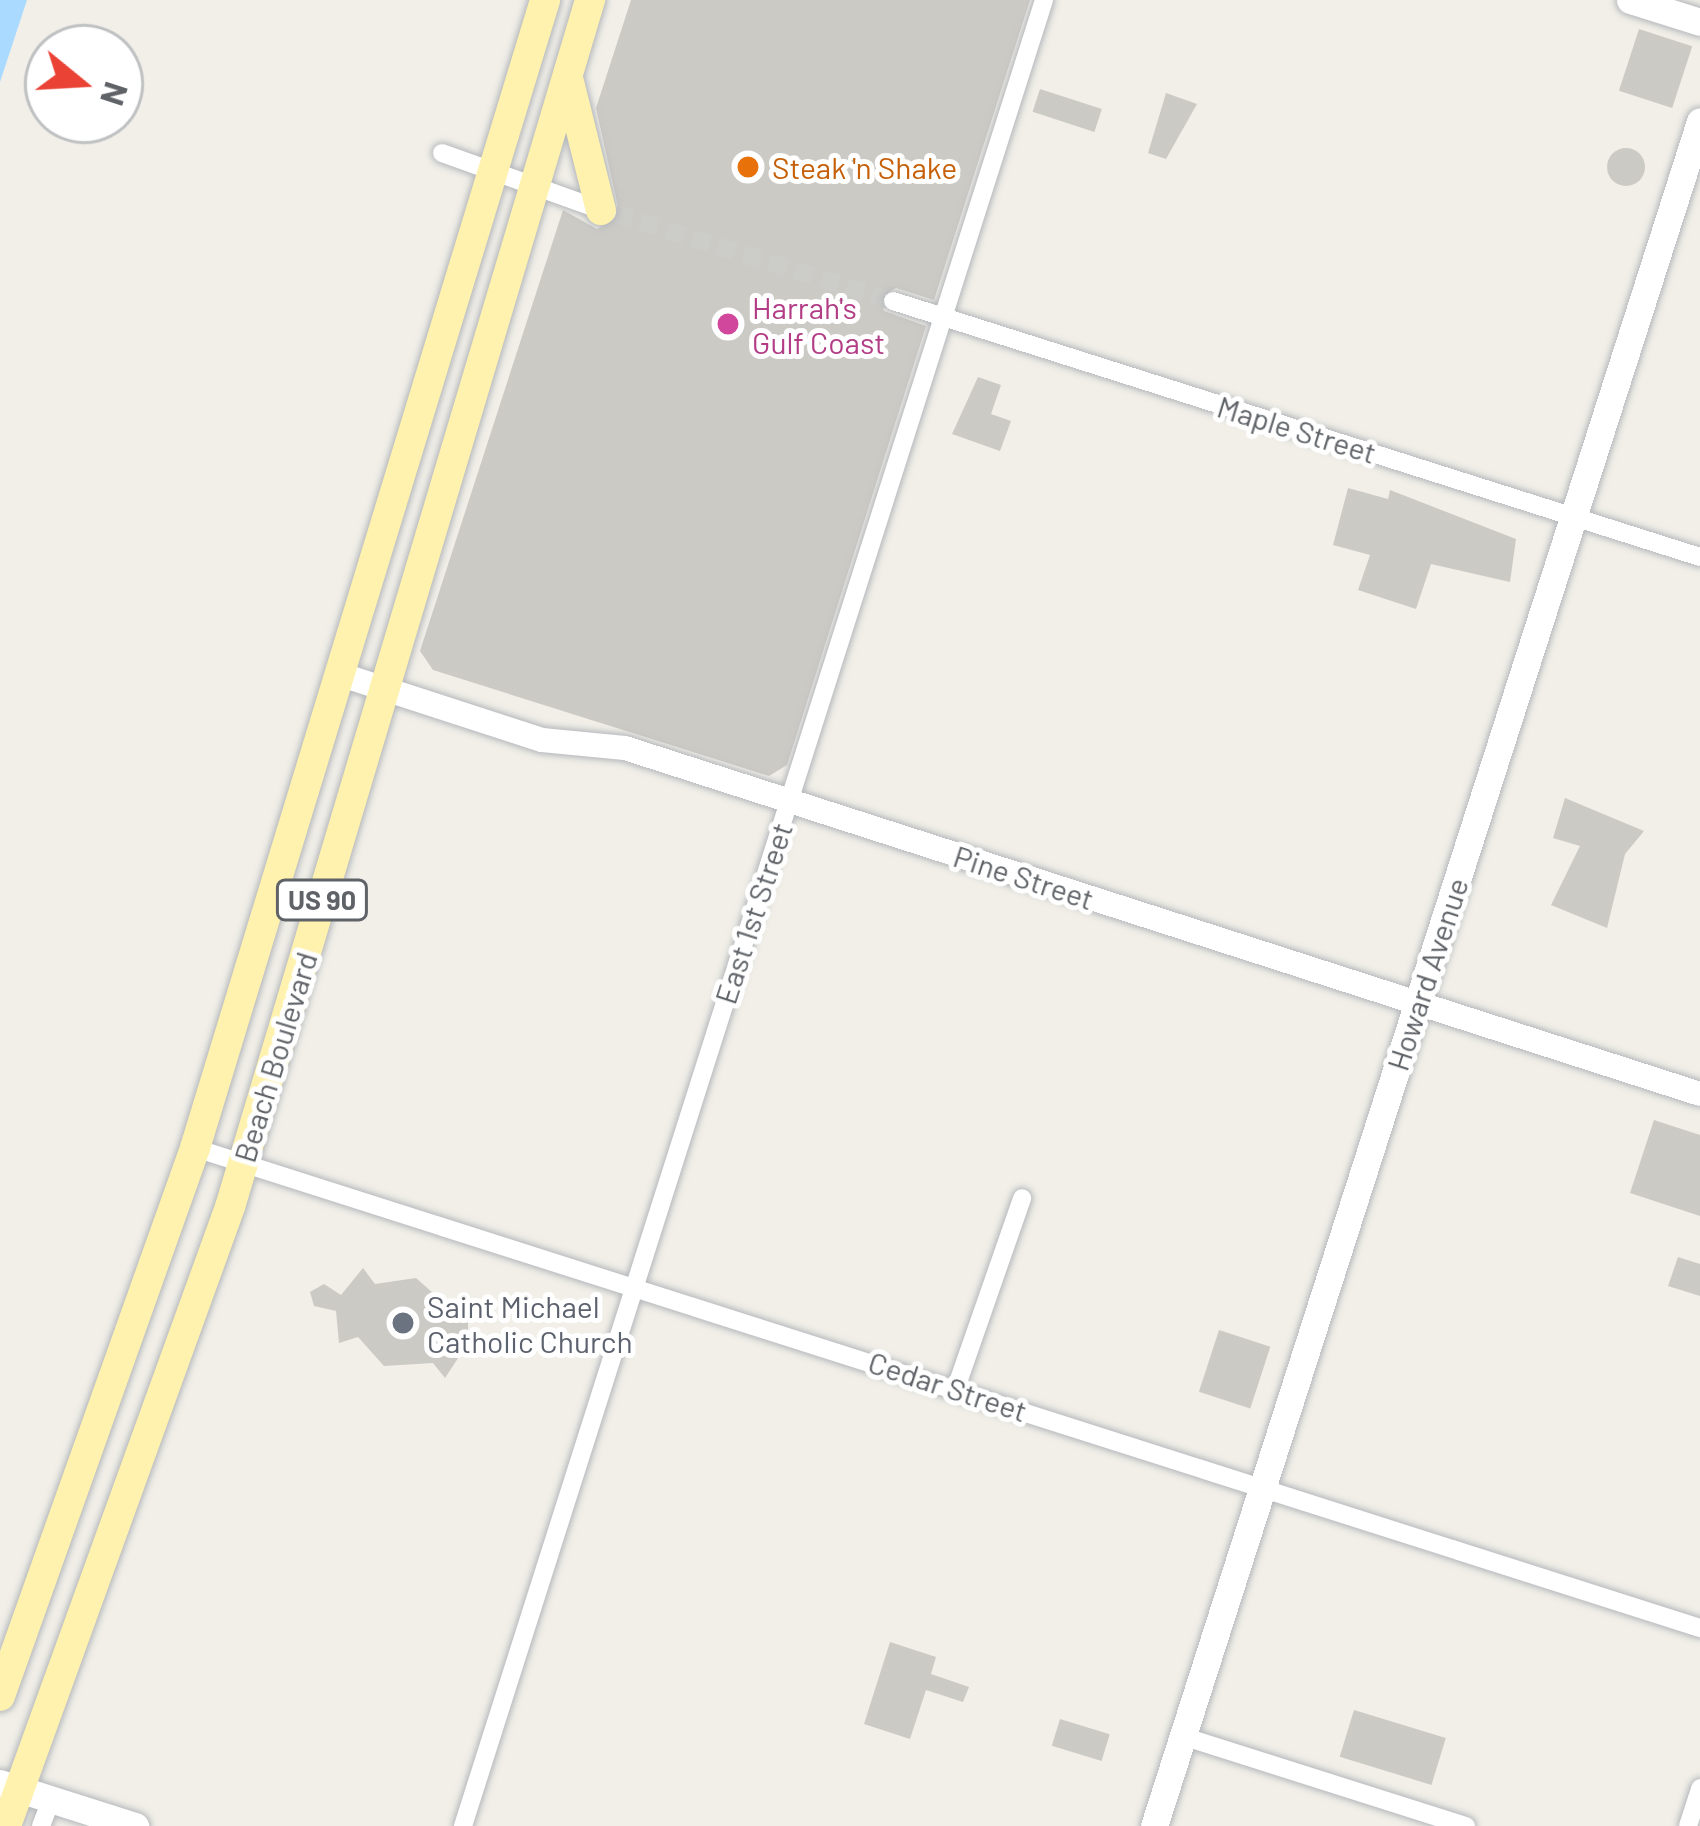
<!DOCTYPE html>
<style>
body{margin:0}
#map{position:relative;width:1700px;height:1826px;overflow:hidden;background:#f1efe8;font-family:Barlow,sans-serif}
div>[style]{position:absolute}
.water>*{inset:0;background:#aadaff}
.building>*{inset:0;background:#cccac5;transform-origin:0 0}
.round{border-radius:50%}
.minor-tunnel>*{height:18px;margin-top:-9px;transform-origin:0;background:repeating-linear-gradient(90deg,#ccccc8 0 18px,transparent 0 27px)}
.roads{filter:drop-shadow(0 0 3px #b5b8bc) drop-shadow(0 0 3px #b5b8bc)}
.minor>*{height:18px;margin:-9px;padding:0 9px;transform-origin:9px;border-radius:9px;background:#fff}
.tertiary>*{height:24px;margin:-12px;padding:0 12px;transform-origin:12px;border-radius:12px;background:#fff}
.secondary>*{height:27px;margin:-13.5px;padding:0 13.5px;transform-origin:13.5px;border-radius:13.5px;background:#fff}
.primary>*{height:30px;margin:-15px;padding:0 15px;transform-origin:15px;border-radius:15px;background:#fff2af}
.dots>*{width:33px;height:33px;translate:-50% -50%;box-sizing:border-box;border:6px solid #fff;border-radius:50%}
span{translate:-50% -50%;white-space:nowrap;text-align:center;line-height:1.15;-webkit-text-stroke:10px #fff;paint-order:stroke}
.shield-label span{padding:3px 9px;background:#fff;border:3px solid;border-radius:9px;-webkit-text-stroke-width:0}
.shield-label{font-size:27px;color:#5f6368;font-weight:700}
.food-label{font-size:30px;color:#c56008}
.left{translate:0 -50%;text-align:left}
.hotel-label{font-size:30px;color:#b23c85}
.street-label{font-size:30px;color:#5f6368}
.worship-label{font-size:30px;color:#5b616d}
.north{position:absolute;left:24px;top:24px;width:120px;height:120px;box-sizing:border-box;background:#fff;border:3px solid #bfc1c3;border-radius:50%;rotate:108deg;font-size:33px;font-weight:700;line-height:48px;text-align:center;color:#5f6368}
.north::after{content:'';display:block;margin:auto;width:42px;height:54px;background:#ea4335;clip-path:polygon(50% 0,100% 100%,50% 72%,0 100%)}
</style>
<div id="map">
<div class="water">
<i style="clip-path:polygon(0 0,27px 0,0 82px)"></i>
</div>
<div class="building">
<i style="clip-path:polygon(631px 0,1030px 0,934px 300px,896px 288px,881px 296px,884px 311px,926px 326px,787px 765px,769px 776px,433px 670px,420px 651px,563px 210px,597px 229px,620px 215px,596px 108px)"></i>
<i style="left:1639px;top:29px;width:56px;height:65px;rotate:18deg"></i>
<i style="left:1040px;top:89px;width:65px;height:24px;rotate:18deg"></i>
<i style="clip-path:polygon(1166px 93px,1197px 104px,1166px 159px,1148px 153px)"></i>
<i class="round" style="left:1607px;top:148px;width:38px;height:38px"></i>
<i style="clip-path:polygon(978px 377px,1001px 385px,991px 414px,1011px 421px,1000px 451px,952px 434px)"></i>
<i style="clip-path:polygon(1348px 488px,1388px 499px,1390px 490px,1516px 539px,1510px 582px,1431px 564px,1416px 609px,1358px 590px,1370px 555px,1333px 545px)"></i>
<i style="clip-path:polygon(1565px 798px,1644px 831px,1625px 854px,1607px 928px,1551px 905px,1580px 846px,1553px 838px)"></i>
<i style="clip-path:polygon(1654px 1120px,1700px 1135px,1700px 1216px,1630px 1193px)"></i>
<i style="clip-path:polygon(1678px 1257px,1700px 1264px,1700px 1296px,1668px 1286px)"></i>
<i style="clip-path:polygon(363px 1268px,375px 1284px,416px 1278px,450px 1308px,468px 1302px,468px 1343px,445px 1378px,433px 1363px,384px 1366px,358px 1337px,339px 1343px,336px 1311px,314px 1306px,310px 1292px,324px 1284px,341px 1295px)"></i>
<i style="left:1219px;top:1330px;width:54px;height:65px;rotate:18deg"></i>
<i style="clip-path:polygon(890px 1642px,936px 1657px,931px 1674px,969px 1687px,963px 1702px,926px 1690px,910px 1739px,864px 1724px)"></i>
<i style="left:1354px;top:1710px;width:96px;height:49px;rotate:17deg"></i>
<i style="left:1060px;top:1719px;width:52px;height:28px;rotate:17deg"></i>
</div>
<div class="minor-tunnel">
<i style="left:615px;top:214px;width:291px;rotate:17.4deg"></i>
</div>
<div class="roads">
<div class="minor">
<i style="left:442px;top:153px;width:175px;rotate:19.7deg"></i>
<i style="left:893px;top:301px;width:847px;rotate:17.6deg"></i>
<i style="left:195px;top:1148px;width:1580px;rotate:17.69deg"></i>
<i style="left:956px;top:1388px;width:201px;rotate:-70.8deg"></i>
<i style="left:1182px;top:1736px;width:298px;rotate:17.6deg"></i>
<i style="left:41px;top:1826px;width:28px;rotate:-69deg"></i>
<i style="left:463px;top:1826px;width:1916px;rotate:-72.35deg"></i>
<i style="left:1688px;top:1826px;width:40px;rotate:-72deg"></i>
</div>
<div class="tertiary">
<i style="left:345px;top:676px;width:207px;rotate:18deg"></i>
<i style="left:542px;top:740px;width:83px;rotate:5.5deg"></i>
<i style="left:625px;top:748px;width:1129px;rotate:17.84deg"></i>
</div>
<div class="secondary">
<i style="left:1630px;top:0;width:73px;rotate:17.4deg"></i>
<i style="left:0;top:1783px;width:142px;rotate:17.7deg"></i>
<i style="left:1154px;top:1826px;width:1790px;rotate:-72.24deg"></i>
</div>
<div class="primary">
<i style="left:569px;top:82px;width:132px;rotate:76deg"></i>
<i style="left:0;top:1696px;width:582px;rotate:-70.41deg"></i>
<i style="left:195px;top:1148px;width:1200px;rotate:-73.04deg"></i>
<i style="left:6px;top:1826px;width:658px;rotate:-70.11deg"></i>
<i style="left:230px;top:1207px;width:1260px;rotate:-73.39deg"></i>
</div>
</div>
<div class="dots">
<i style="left:748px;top:167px;background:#e8710a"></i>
<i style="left:728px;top:324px;background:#d1479c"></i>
<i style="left:403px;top:1323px;background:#6b7280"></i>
</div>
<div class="shield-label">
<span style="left:322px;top:900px">US 90</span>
</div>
<div class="food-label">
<span class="left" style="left:772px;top:167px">Steak 'n Shake</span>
</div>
<div class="hotel-label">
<span class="left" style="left:752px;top:324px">Harrah's<br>Gulf Coast</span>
</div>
<div class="street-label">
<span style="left:1297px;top:429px;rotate:17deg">Maple Street</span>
<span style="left:1024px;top:877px;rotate:18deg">Pine Street</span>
<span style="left:753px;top:913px;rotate:-72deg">East 1st Street</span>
<span style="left:1427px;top:974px;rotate:-72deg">Howard Avenue</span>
<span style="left:275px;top:1057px;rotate:-73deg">Beach Boulevard</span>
<span style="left:948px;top:1386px;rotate:18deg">Cedar Street</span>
</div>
<div class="worship-label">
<span class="left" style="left:427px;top:1323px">Saint Michael<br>Catholic Church</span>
</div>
<div class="north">N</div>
</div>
